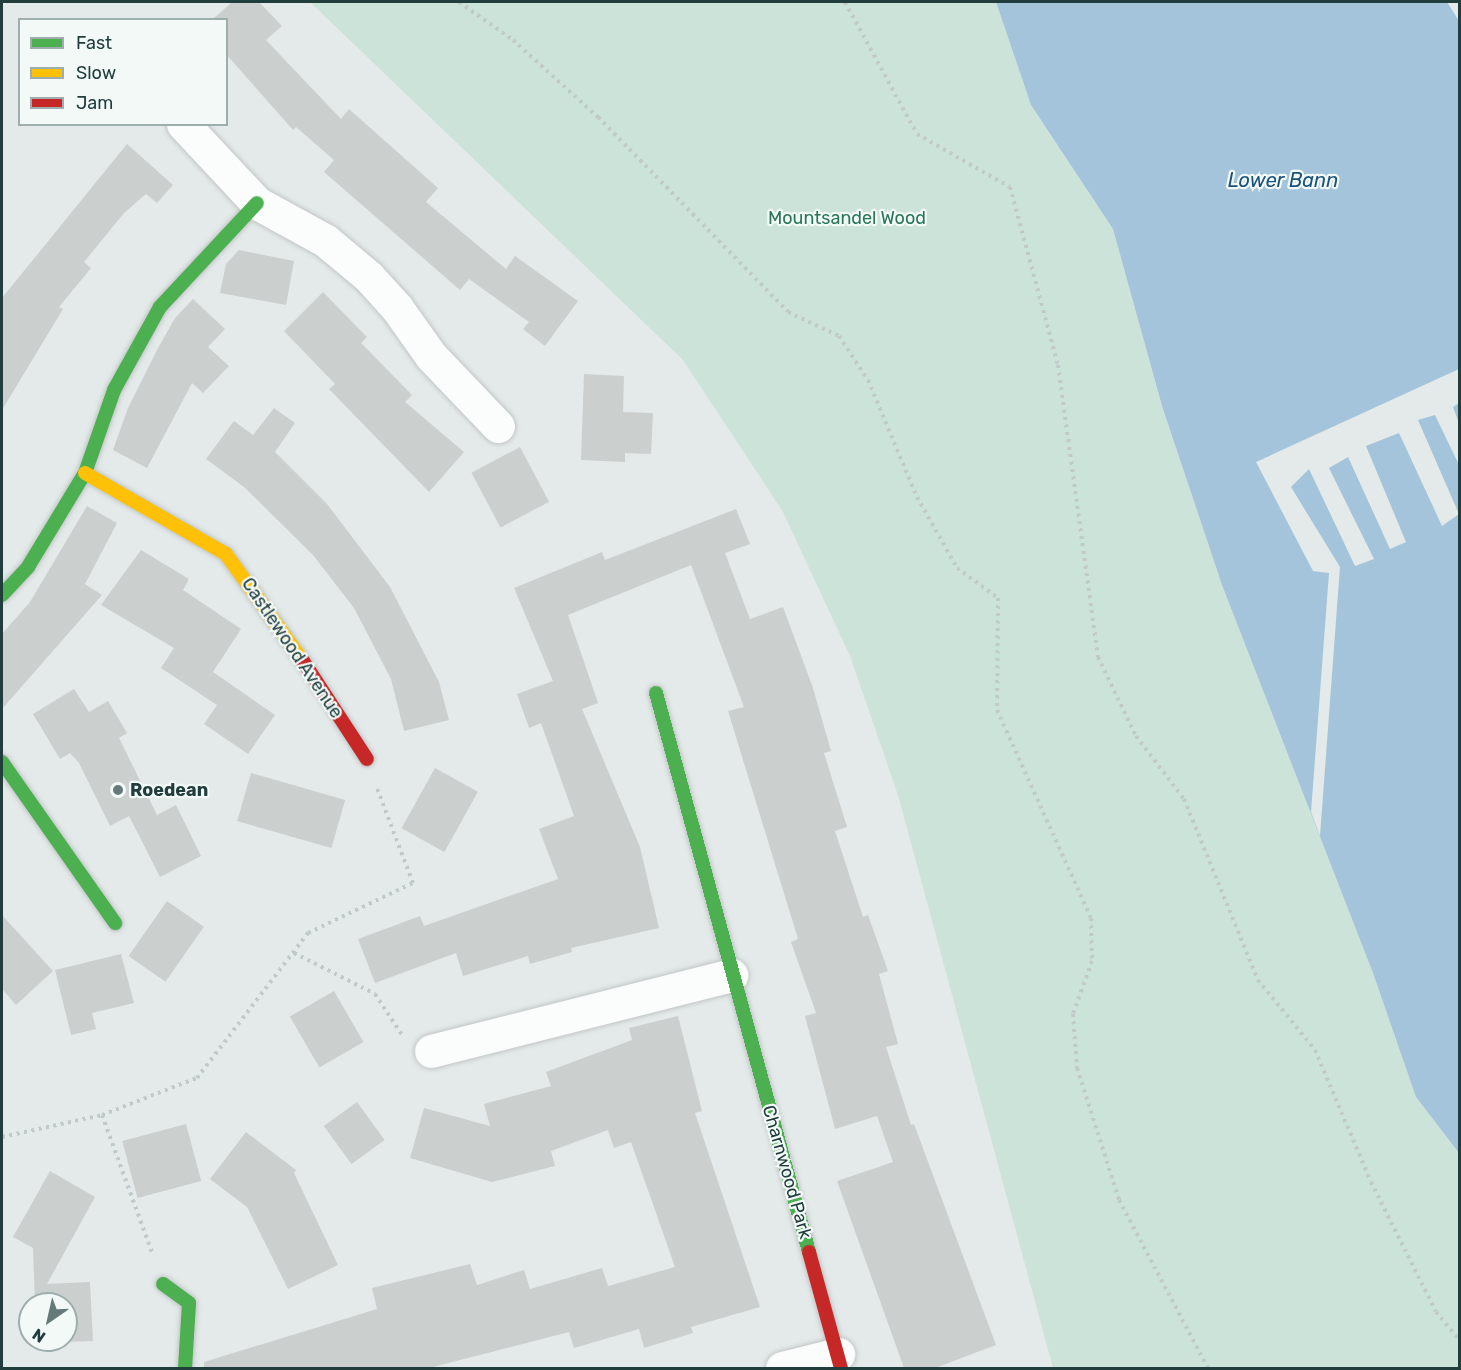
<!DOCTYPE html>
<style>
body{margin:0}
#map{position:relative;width:1461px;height:1370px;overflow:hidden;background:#e4e9e9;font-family:Rubik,sans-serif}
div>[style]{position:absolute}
.green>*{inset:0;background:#cce3da}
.water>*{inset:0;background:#a3c4da}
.pier>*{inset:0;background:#e4e9e9}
.building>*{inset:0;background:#cbd0cf;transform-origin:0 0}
.path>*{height:4px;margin-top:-2px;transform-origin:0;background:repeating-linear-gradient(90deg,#c0cac9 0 3px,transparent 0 7.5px)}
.roads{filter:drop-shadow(0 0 2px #c1c6c6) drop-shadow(0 0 2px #c1c6c6)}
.street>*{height:33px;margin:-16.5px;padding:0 16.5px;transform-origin:16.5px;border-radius:16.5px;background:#fbfcfc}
.fast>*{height:14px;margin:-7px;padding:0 7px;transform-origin:7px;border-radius:7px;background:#4caf50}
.slow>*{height:14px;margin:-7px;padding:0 7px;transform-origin:7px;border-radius:7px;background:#ffc107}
.jam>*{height:14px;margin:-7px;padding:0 7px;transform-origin:7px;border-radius:7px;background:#c62828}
.dots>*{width:16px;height:16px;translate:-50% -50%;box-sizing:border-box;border:3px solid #f2f9f7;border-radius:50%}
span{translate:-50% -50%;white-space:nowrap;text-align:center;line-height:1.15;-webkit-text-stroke:4.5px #f2f9f7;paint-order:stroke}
.park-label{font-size:18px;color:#29765a}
.street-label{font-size:18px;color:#213e3d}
.poi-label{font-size:18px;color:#213e3d;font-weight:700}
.left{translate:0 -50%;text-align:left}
.water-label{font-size:20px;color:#19527c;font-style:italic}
.frame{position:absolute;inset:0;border:3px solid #213e3d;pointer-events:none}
.legend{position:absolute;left:18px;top:18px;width:210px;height:108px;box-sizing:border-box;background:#f2f9f7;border:2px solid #9eaead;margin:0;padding:8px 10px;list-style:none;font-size:18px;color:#213e3d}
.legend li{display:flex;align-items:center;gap:12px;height:30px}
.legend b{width:30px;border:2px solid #9eaead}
.north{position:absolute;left:18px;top:1292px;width:60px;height:60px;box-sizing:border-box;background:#f2f9f7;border:2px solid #9eaead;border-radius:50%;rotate:214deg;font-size:16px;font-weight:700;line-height:24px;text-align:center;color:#213e3d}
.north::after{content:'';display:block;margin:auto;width:21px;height:27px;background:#657a79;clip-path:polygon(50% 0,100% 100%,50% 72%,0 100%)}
</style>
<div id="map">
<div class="green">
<i style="clip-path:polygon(310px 2px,996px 2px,1031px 105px,1113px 229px,1162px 406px,1222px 585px,1373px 973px,1416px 1097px,1459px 1153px,1459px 1368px,1053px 1368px,898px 795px,850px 656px,783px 512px,683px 360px)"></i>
</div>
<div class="water">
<i style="clip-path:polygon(996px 2px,1447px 2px,1459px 21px,1459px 1153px,1416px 1097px,1373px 973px,1222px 585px,1162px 406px,1113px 229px,1031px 105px)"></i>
</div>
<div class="pier">
<i style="clip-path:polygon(1459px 369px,1459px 403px,1453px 407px,1459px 423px,1459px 465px,1435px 415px,1418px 420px,1459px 514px,1442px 526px,1399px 433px,1366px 446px,1406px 542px,1390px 549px,1348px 457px,1329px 468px,1374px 559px,1355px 566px,1309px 469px,1291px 487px,1340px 567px,1320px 836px,1311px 812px,1329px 573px,1313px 571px,1256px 462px)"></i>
</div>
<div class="building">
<i style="clip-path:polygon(232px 2px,259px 2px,282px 26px,266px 40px,341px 119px,349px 109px,438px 188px,426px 202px,506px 269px,515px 256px,578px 301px,545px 346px,523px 329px,529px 322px,469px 279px,460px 290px,324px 172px,334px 160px,296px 127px,293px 130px,226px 54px,226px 20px,213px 19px)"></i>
<i style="clip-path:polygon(127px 144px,173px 185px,157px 203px,146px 194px,124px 213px,84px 262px,91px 268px,59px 307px,63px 309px,2px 410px,2px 298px)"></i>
<i style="clip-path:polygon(239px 250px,294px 261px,286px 305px,220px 293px,226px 264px)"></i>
<i style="clip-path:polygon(323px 292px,367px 337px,361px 343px,412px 395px,405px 402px,464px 452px,429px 492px,329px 389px,335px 384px,284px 331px)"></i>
<i style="clip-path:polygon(193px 299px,225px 329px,208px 347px,229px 366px,203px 393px,192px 383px,147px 468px,113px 450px,128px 408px,157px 350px,175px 318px)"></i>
<i style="clip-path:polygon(584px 374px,624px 376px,623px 412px,653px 413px,651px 454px,625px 453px,625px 462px,581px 460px)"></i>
<i style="clip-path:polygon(274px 408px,295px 423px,275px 452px,327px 504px,390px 587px,439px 682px,449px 720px,404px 731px,391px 679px,354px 608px,313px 555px,244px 487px,206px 459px,234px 421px,253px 435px)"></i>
<i style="left:520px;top:447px;width:62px;height:55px;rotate:62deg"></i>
<i style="clip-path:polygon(87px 506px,117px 523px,85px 584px,102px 595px,2px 709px,2px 634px,30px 602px)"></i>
<i style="clip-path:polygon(736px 509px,750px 544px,725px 553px,750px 619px,783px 607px,813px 688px,831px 751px,824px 753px,847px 827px,835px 831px,863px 917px,868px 915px,888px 971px,879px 974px,898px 1044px,886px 1047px,911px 1125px,914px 1124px,996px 1345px,935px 1368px,904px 1368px,837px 1181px,893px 1162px,877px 1116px,835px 1129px,805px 1016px,816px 1013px,791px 942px,798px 939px,728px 711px,744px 707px,691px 565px,568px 615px,598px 703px,582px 709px,640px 847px,659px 928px,571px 948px,572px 952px,530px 964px,528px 956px,463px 976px,456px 953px,375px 983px,358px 939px,420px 916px,424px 926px,558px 879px,539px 829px,574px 816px,541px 723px,529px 728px,517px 694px,553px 681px,514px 588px,602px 552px,605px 560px)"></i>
<i style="clip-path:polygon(141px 550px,189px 579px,183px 590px,241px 629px,213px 672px,275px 715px,248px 754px,204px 724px,217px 705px,161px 668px,174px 648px,101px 605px)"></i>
<i style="clip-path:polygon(74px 689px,89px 712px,108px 701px,127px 733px,119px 738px,157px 815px,176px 805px,201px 856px,160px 877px,129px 816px,110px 826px,79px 763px,70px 753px,60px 759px,33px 714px)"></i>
<i style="left:435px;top:768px;width:49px;height:69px;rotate:29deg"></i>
<i style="left:251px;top:773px;width:98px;height:50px;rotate:16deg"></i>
<i style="left:167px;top:901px;width:45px;height:67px;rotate:35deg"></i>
<i style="clip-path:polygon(2px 915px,53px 971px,16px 1005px,2px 989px)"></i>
<i style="clip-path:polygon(121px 954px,134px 1003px,92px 1013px,96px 1029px,71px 1035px,55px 970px)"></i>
<i style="left:334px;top:991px;width:59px;height:51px;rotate:60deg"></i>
<i style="clip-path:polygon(678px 1016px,702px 1111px,695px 1113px,760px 1307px,691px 1327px,693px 1333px,644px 1348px,639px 1329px,574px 1348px,569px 1332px,429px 1368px,204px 1368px,204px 1362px,377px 1309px,372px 1288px,470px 1264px,477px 1285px,524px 1270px,530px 1289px,602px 1268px,608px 1286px,675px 1267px,631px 1142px,614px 1148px,608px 1130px,551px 1151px,555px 1166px,492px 1182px,410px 1158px,424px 1108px,490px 1126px,484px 1104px,551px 1086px,546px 1072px,632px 1040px,629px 1028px)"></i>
<i style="left:357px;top:1102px;width:47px;height:41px;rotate:54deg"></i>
<i style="left:186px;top:1124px;width:59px;height:66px;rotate:75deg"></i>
<i style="clip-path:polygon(246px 1132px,296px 1170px,294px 1173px,338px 1265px,288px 1289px,247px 1207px,210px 1179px)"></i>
<i style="clip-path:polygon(50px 1171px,95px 1197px,47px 1284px,90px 1282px,93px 1341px,37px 1343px,66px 1340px,66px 1304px,35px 1304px,33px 1248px,13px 1237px)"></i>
</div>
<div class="path">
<i style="left:459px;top:2px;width:66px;rotate:35.1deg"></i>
<i style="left:513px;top:40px;width:115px;rotate:42.2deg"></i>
<i style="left:598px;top:117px;width:272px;rotate:45.7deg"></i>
<i style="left:788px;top:312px;width:56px;rotate:25.2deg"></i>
<i style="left:839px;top:336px;width:53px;rotate:56.6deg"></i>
<i style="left:868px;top:380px;width:127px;rotate:67.3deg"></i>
<i style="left:917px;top:497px;width:81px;rotate:60.6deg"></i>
<i style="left:957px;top:568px;width:51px;rotate:36.2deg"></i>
<i style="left:998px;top:598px;width:112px;rotate:90.5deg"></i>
<i style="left:997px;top:710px;width:228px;rotate:65.7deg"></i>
<i style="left:1091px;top:918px;width:43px;rotate:88.7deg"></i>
<i style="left:1092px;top:961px;width:56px;rotate:109.7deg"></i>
<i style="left:1073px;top:1014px;width:54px;rotate:85.8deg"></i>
<i style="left:1077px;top:1068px;width:139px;rotate:72.3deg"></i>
<i style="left:1119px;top:1200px;width:190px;rotate:62.1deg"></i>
<i style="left:845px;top:2px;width:150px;rotate:61.4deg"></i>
<i style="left:917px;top:134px;width:107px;rotate:29.7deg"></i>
<i style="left:1010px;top:187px;width:184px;rotate:74.9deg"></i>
<i style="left:1058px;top:365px;width:295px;rotate:82.2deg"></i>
<i style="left:1098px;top:657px;width:88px;rotate:64.3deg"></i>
<i style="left:1136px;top:736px;width:79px;rotate:52.7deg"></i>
<i style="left:1184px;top:799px;width:196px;rotate:67.8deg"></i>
<i style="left:1258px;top:980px;width:90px;rotate:50.8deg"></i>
<i style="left:1315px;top:1050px;width:143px;rotate:67deg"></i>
<i style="left:1371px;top:1182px;width:145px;rotate:63.4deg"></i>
<i style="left:1436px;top:1312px;width:38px;rotate:50deg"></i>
<i style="left:294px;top:953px;width:91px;rotate:26.8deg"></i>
<i style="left:375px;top:994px;width:49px;rotate:56.6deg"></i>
<i style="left:102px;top:1115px;width:149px;rotate:70deg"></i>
<i style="left:2px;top:1137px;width:102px;rotate:-12.4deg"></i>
<i style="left:102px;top:1115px;width:102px;rotate:-21.3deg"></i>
<i style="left:197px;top:1078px;width:183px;rotate:-52.6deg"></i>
<i style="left:308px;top:933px;width:116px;rotate:-25.5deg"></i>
<i style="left:413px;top:883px;width:102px;rotate:-110.8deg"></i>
</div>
<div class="roads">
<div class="street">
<i style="left:183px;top:124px;width:108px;rotate:46.9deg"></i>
<i style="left:257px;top:203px;width:79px;rotate:28.8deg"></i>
<i style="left:326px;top:241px;width:56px;rotate:39.9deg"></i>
<i style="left:369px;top:277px;width:42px;rotate:47.9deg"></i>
<i style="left:397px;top:308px;width:59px;rotate:54.7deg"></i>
<i style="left:431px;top:356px;width:97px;rotate:46.3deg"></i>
<i style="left:431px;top:1051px;width:310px;rotate:-14.2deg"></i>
<i style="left:782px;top:1368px;width:58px;rotate:-14deg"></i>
</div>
<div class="fast">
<i style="left:2px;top:595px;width:38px;rotate:-47deg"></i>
<i style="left:28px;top:567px;width:110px;rotate:-58.8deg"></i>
<i style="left:85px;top:473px;width:88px;rotate:-70.7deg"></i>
<i style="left:114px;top:390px;width:95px;rotate:-61deg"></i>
<i style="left:160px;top:307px;width:142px;rotate:-47deg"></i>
<i style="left:656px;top:693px;width:580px;rotate:74.69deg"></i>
<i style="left:2px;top:762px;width:197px;rotate:54.9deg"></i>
<i style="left:163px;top:1284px;width:32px;rotate:36deg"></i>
<i style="left:189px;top:1303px;width:65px;rotate:93.5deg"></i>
</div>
<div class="slow">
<i style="left:85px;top:473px;width:163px;rotate:29.9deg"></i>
<i style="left:226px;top:554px;width:132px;rotate:54.3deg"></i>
</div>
<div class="jam">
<i style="left:303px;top:661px;width:117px;rotate:56.9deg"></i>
<i style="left:809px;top:1252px;width:120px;rotate:74.6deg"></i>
</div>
</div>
<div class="dots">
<i style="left:118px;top:790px;background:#657a79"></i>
</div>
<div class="park-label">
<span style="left:847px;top:218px">Mountsandel Wood</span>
</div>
<div class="street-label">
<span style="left:292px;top:648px;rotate:56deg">Castlewood Avenue</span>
<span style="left:787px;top:1172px;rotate:74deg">Charnwood Park</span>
</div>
<div class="poi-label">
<span class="left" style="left:130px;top:790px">Roedean</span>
</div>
<div class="water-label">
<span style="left:1283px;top:180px">Lower Bann</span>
</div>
<div class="frame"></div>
<ul class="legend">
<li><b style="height:8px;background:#4caf50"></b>Fast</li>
<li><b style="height:8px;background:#ffc107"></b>Slow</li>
<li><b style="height:8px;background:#c62828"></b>Jam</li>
</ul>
<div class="north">N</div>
</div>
